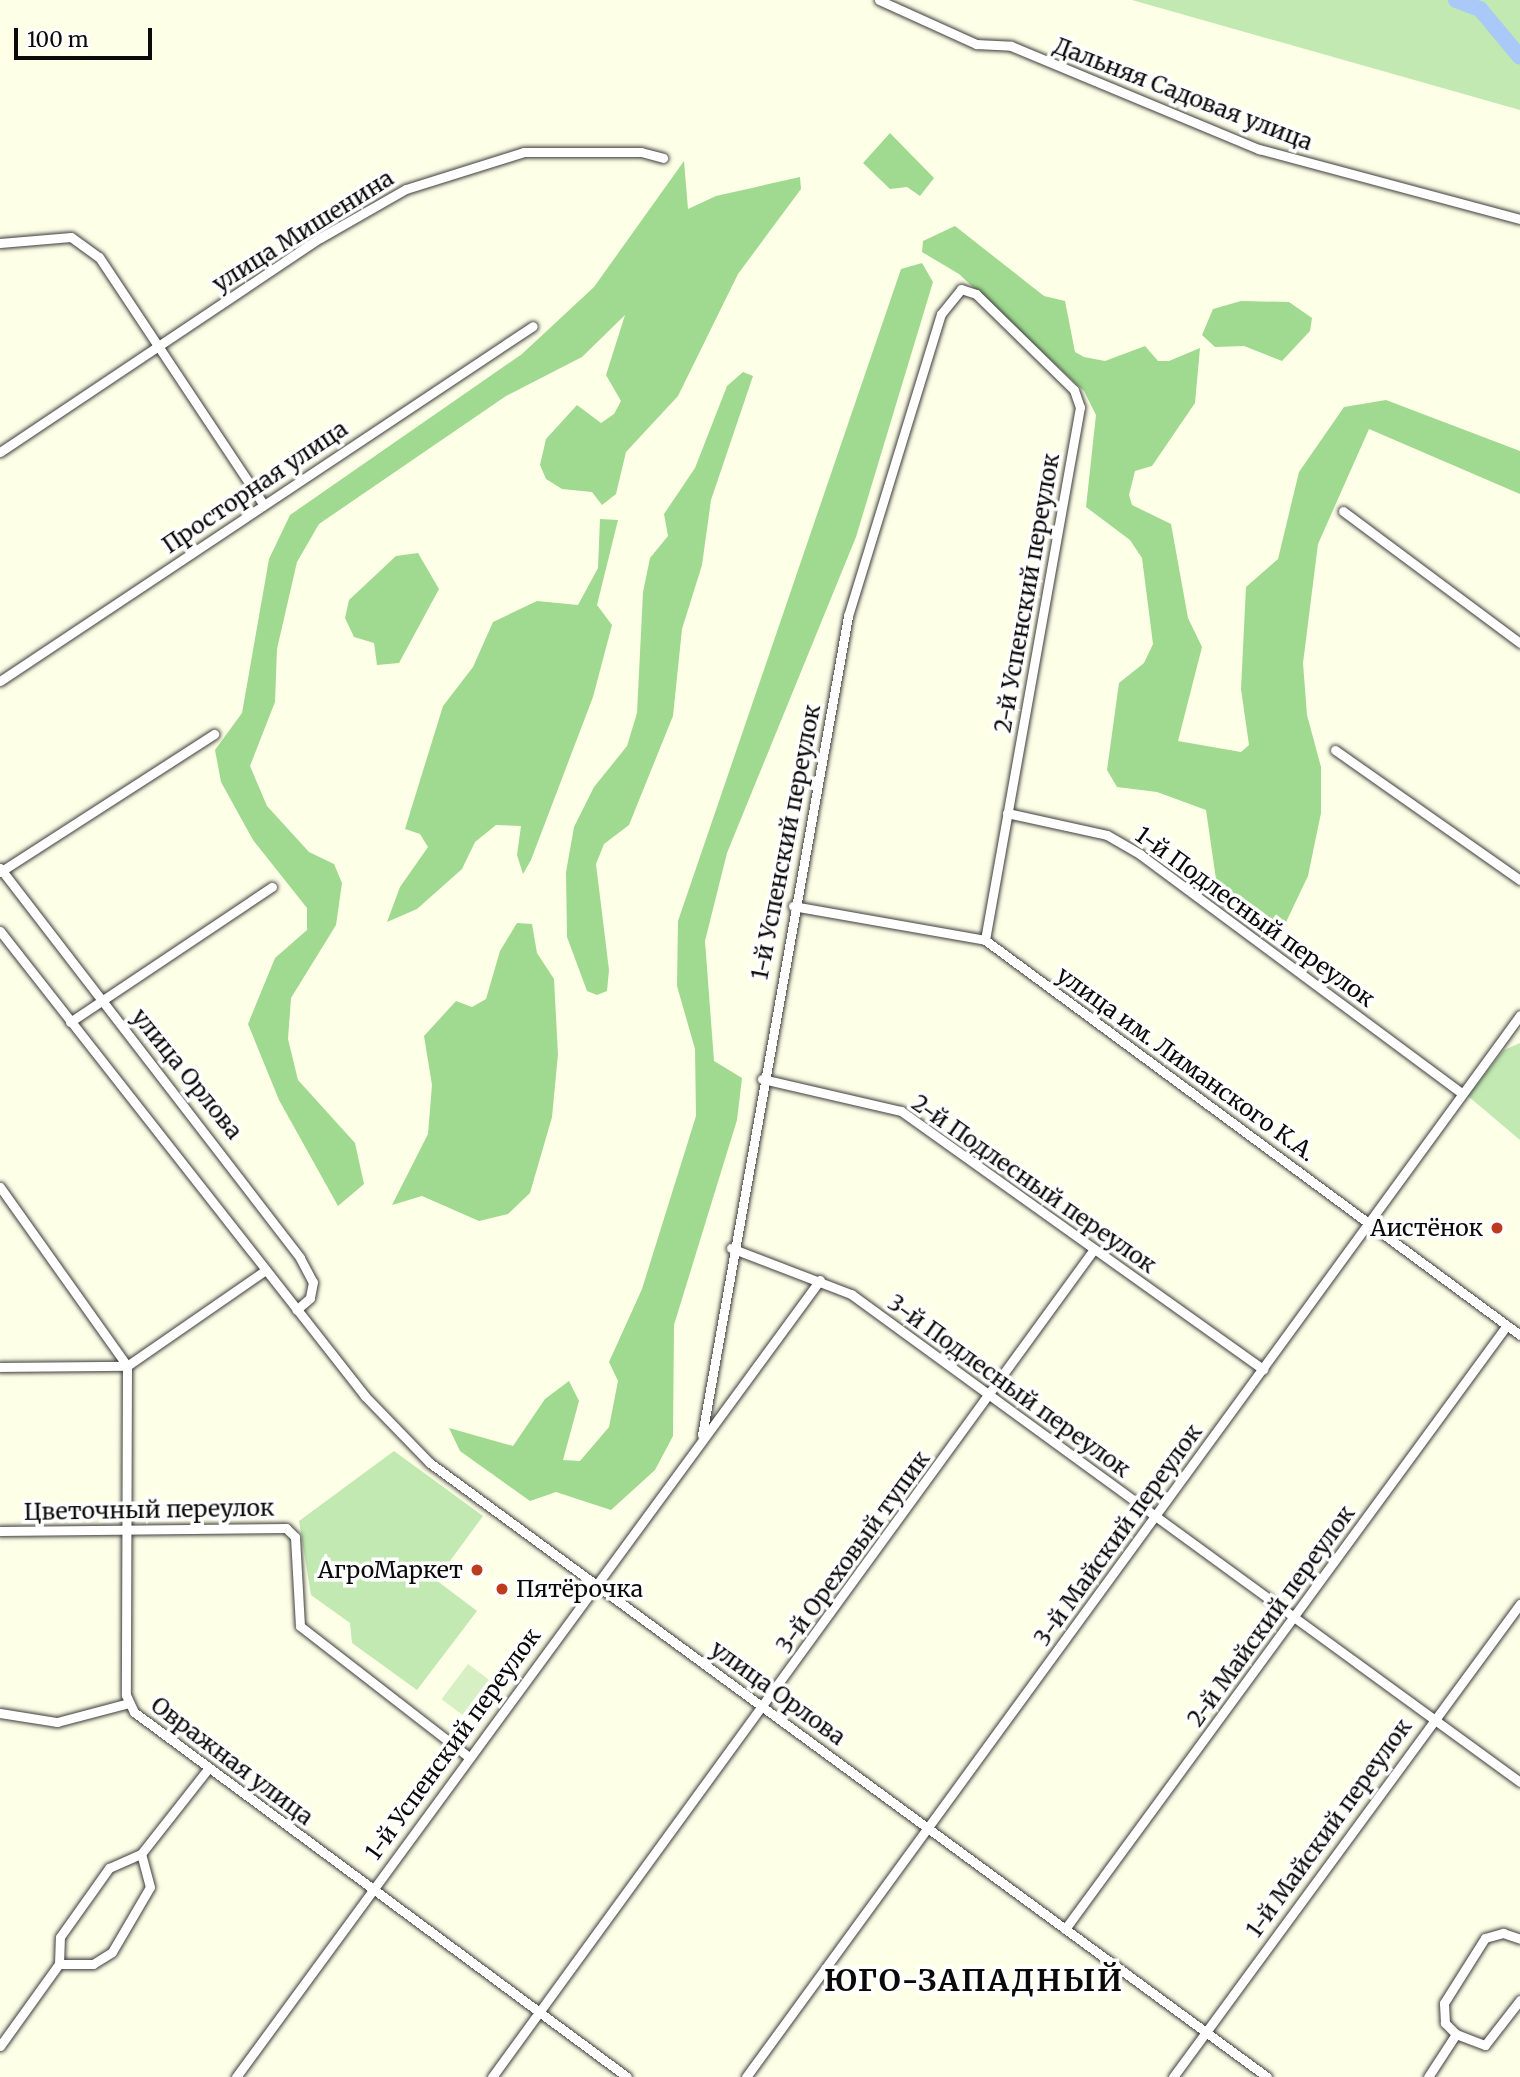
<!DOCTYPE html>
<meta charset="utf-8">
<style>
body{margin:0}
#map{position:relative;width:1520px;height:2077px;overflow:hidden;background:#feffe7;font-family:Merriweather,serif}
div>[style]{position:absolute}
.green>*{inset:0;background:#c1e9b1}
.forest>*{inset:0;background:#a0da90}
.pitch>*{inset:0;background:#d6f0c3;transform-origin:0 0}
.river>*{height:16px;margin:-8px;padding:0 8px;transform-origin:8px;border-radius:8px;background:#abc9f8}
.roads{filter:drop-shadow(0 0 2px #3d3d3d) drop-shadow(0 0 2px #3d3d3d)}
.minor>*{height:9px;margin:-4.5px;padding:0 4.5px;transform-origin:4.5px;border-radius:4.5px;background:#fff}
.dots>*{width:19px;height:19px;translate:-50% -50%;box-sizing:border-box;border:4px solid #fff;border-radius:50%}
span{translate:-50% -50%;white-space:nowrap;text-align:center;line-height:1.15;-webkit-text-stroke:7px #fff;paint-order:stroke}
.street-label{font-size:23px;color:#0a0a0a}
.poi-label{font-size:23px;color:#0a0a0a}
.right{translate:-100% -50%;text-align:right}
.left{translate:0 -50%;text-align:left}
.district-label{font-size:30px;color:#0a0a0a;font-weight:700;letter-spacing:2px}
.scale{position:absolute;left:14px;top:28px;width:138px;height:32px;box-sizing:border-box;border:4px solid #0a0a0a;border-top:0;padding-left:9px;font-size:21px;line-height:24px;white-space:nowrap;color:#0a0a0a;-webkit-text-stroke:5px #fff;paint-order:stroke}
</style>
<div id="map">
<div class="green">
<i style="clip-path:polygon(1132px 0,1520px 0,1520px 110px)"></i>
<i style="clip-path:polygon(1520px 1043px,1520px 1140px,1468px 1096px,1504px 1050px)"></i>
<i style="clip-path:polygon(394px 1451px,483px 1516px,436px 1580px,477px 1611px,417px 1690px,352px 1643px,350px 1623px,311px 1595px,299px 1521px)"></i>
</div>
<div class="forest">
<i style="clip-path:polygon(890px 133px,934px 178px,920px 196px,907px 187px,890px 189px,863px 163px)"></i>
<i style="clip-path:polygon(684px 161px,688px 209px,716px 196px,800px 177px,801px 189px,738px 274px,678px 396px,626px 452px,616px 494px,602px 505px,592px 492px,562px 489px,546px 479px,540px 465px,546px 439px,577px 405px,601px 423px,614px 414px,621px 401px,606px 375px,625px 315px,582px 357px,506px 396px,319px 524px,297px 562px,277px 649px,275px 702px,250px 766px,267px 806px,309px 852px,334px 864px,342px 883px,336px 925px,291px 998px,288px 1039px,298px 1080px,355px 1143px,364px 1184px,338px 1206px,279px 1100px,248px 1024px,275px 958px,307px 930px,307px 908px,253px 840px,221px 782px,215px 750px,242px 713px,269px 559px,290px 515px,522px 354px,594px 287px)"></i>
<i style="clip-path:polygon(955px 226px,1044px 296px,1065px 301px,1075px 352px,1084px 357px,1105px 361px,1145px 346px,1158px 361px,1169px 361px,1200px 348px,1195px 403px,1152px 466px,1135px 471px,1129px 495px,1132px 505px,1171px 524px,1188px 618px,1202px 647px,1178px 741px,1241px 752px,1249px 745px,1241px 689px,1246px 587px,1278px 559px,1299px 472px,1344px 407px,1386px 400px,1520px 451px,1520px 494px,1369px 429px,1318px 544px,1303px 663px,1307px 715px,1321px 767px,1321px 813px,1308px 876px,1277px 941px,1219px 900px,1206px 810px,1157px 792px,1117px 787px,1107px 770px,1119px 683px,1144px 663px,1153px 644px,1142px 558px,1130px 540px,1086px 507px,1096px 415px,1084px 391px,959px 274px,922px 252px,923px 241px)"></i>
<i style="clip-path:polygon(922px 263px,933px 282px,856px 537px,727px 853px,705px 941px,714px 1061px,742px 1078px,737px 1120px,674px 1325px,673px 1436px,655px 1470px,611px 1510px,556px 1492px,530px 1501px,460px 1451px,449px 1428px,513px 1446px,545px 1399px,569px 1381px,579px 1401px,563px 1460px,580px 1461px,609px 1427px,618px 1381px,609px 1362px,642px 1289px,696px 1116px,695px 1049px,677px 986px,678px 921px,901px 269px)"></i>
<i style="clip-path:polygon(1241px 301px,1289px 302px,1312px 318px,1310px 331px,1282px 361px,1244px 346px,1215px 347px,1202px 335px,1213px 309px)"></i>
<i style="clip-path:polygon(743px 372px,753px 376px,711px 500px,702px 565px,682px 629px,673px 716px,629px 825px,604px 844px,596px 864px,609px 970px,607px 991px,597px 995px,587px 991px,567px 937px,566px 872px,574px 827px,594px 787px,627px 746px,637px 713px,643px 592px,650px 558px,668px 536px,664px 514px,695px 468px,727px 386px)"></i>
<i style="clip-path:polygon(600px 519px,618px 520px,597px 605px,612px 625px,593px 697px,531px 860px,523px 874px,517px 855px,521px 826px,496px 825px,475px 842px,462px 869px,417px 909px,387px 922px,400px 887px,428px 847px,420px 834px,405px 829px,443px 706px,473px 667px,493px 622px,537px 601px,578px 605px,598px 568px)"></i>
<i style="clip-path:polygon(418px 553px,439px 589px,399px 663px,377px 665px,374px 643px,354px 637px,345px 618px,349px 600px,396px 556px)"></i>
<i style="clip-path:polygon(517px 923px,532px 924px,537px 953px,554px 979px,558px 1054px,552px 1117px,530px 1193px,508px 1214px,479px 1221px,422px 1196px,392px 1205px,428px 1134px,432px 1085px,424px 1036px,456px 1001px,472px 1007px,486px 999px,500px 951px)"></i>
</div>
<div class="pitch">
<i style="left:468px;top:1664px;width:26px;height:44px;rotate:37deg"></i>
</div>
<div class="river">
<i style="left:1456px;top:0;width:26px;rotate:21deg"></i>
<i style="left:1480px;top:9px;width:62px;rotate:50.2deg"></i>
</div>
<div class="roads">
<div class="minor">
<i style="left:879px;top:0;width:107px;rotate:24.4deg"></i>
<i style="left:976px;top:44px;width:35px;rotate:3deg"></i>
<i style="left:1011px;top:46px;width:269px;rotate:22.6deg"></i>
<i style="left:1259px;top:149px;width:270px;rotate:15deg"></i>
<i style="left:0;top:243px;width:71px;rotate:-4.8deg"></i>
<i style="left:71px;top:237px;width:34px;rotate:36deg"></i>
<i style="left:99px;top:257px;width:296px;rotate:56.4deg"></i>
<i style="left:0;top:452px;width:385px;rotate:-33.8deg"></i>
<i style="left:320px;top:238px;width:99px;rotate:-29.7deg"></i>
<i style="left:406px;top:189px;width:124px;rotate:-17.4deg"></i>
<i style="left:524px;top:152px;width:117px"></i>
<i style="left:641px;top:152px;width:23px;rotate:15deg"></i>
<i style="left:1343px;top:511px;width:221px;rotate:36.7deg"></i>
<i style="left:0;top:681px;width:640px;rotate:-33.67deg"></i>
<i style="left:1335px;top:750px;width:226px;rotate:35.1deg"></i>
<i style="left:1007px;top:813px;width:102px;rotate:12.4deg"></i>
<i style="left:1107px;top:835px;width:39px;rotate:30deg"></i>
<i style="left:1141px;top:855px;width:400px;rotate:36.6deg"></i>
<i style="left:0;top:868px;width:492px;rotate:52.4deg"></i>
<i style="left:300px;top:1258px;width:27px;rotate:62deg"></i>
<i style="left:313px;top:1282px;width:16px;rotate:101deg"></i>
<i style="left:310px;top:1298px;width:18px;rotate:139deg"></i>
<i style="left:0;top:872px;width:255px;rotate:-32.8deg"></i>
<i style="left:793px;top:906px;width:195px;rotate:10deg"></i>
<i style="left:985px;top:940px;width:665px;rotate:36.44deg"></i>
<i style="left:0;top:931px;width:591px;rotate:51.87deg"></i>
<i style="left:365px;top:1396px;width:93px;rotate:45.9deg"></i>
<i style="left:430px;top:1463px;width:1038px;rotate:36.26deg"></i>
<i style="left:70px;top:1022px;width:243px;rotate:-33.8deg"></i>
<i style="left:762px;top:1079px;width:143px;rotate:13deg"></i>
<i style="left:901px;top:1111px;width:445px;rotate:35.5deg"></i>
<i style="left:0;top:1187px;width:219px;rotate:54.6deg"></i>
<i style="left:731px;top:1248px;width:129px;rotate:21deg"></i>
<i style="left:851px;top:1294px;width:828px;rotate:36.11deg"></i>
<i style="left:127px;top:1366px;width:329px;rotate:90.2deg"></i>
<i style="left:126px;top:1695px;width:19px;rotate:65deg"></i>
<i style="left:134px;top:1712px;width:613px;rotate:36.51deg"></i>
<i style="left:127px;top:1366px;width:167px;rotate:-34.7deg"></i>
<i style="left:0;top:1367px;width:127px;rotate:-0.5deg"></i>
<i style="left:702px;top:1435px;width:832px;rotate:-79.89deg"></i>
<i style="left:848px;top:616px;width:316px;rotate:-72.9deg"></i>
<i style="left:941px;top:314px;width:32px;rotate:-51deg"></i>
<i style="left:961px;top:289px;width:16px;rotate:18deg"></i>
<i style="left:976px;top:294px;width:137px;rotate:44.4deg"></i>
<i style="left:1074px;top:390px;width:18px;rotate:71deg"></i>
<i style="left:1080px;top:407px;width:541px;rotate:100.11deg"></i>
<i style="left:0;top:1531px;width:286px;rotate:-0.6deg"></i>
<i style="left:286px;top:1528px;width:13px;rotate:45deg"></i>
<i style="left:295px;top:1537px;width:89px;rotate:86.8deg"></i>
<i style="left:300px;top:1626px;width:214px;rotate:37.8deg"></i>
<i style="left:0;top:1713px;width:58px;rotate:9deg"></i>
<i style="left:57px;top:1722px;width:74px;rotate:-14.8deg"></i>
<i style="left:1065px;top:1929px;width:748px;rotate:-53.8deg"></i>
<i style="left:59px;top:1964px;width:34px"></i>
<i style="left:93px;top:1964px;width:22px;rotate:-32deg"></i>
<i style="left:112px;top:1952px;width:75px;rotate:-59.7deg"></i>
<i style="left:150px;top:1887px;width:34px;rotate:-105deg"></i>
<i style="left:1456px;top:2034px;width:31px;rotate:21deg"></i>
<i style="left:1485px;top:2045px;width:57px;rotate:-52.1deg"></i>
<i style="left:0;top:2046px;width:101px;rotate:-54.3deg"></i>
<i style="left:59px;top:1964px;width:27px;rotate:-88deg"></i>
<i style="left:60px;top:1937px;width:85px;rotate:-54.6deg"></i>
<i style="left:109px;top:1868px;width:35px;rotate:-24deg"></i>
<i style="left:141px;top:1854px;width:108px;rotate:-51.8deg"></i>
<i style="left:236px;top:2077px;width:988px;rotate:-53.77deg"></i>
<i style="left:492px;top:2077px;width:1024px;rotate:-53.98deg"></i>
<i style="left:746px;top:2077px;width:1314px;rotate:-53.91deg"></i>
<i style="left:1173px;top:2077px;width:587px;rotate:-53.74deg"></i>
<i style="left:1428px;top:2077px;width:51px;rotate:-56.9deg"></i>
<i style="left:1456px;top:2034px;width:16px;rotate:-135deg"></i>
<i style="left:1445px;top:2023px;width:20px;rotate:-93deg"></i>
<i style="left:1444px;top:2003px;width:77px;rotate:-57.8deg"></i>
<i style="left:1485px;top:1938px;width:19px;rotate:-16deg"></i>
<i style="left:1503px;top:1933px;width:18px;rotate:19deg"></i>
</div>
</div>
<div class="dots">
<i style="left:1497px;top:1228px;background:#bd3c20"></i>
<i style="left:477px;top:1570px;background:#bd3c20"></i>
<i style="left:502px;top:1589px;background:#bd3c20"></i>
</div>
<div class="street-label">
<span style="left:1183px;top:94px;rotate:21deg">Дальняя Садовая улица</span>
<span style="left:303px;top:231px;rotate:-32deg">улица Мишенина</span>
<span style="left:255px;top:487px;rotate:-34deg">Просторная улица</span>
<span style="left:1027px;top:593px;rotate:-80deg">2-й Успенский переулок</span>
<span style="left:786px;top:842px;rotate:-79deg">1-й Успенский переулок</span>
<span style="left:1255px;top:917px;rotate:36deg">1-й Подлесный переулок</span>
<span style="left:1186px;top:1064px;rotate:36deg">улица им. Лиманского К.А.</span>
<span style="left:187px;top:1074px;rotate:51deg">улица Орлова</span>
<span style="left:1034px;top:1184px;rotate:35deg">2-й Подлесный переулок</span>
<span style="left:1009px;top:1386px;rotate:36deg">3-й Подлесный переулок</span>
<span style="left:149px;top:1510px;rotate:-1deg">Цветочный переулок</span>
<span style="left:1118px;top:1535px;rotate:-54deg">3-й Майский переулок</span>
<span style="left:853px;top:1552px;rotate:-54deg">3-й Ореховый тупик</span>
<span style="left:1271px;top:1616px;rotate:-54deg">2-й Майский переулок</span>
<span style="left:778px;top:1693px;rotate:36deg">улица Орлова</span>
<span style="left:453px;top:1744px;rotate:-54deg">1-й Успенский переулок</span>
<span style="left:232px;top:1761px;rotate:37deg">Овражная улица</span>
<span style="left:1329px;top:1828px;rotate:-54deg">1-й Майский переулок</span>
</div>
<div class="poi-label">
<span class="right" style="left:1483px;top:1228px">Аистёнок</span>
<span class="right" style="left:463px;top:1570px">АгроМаркет</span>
<span class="left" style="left:516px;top:1589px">Пятёрочка</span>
</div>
<div class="district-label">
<span style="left:974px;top:1980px">ЮГО-ЗАПАДНЫЙ</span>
</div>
<div class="scale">100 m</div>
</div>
